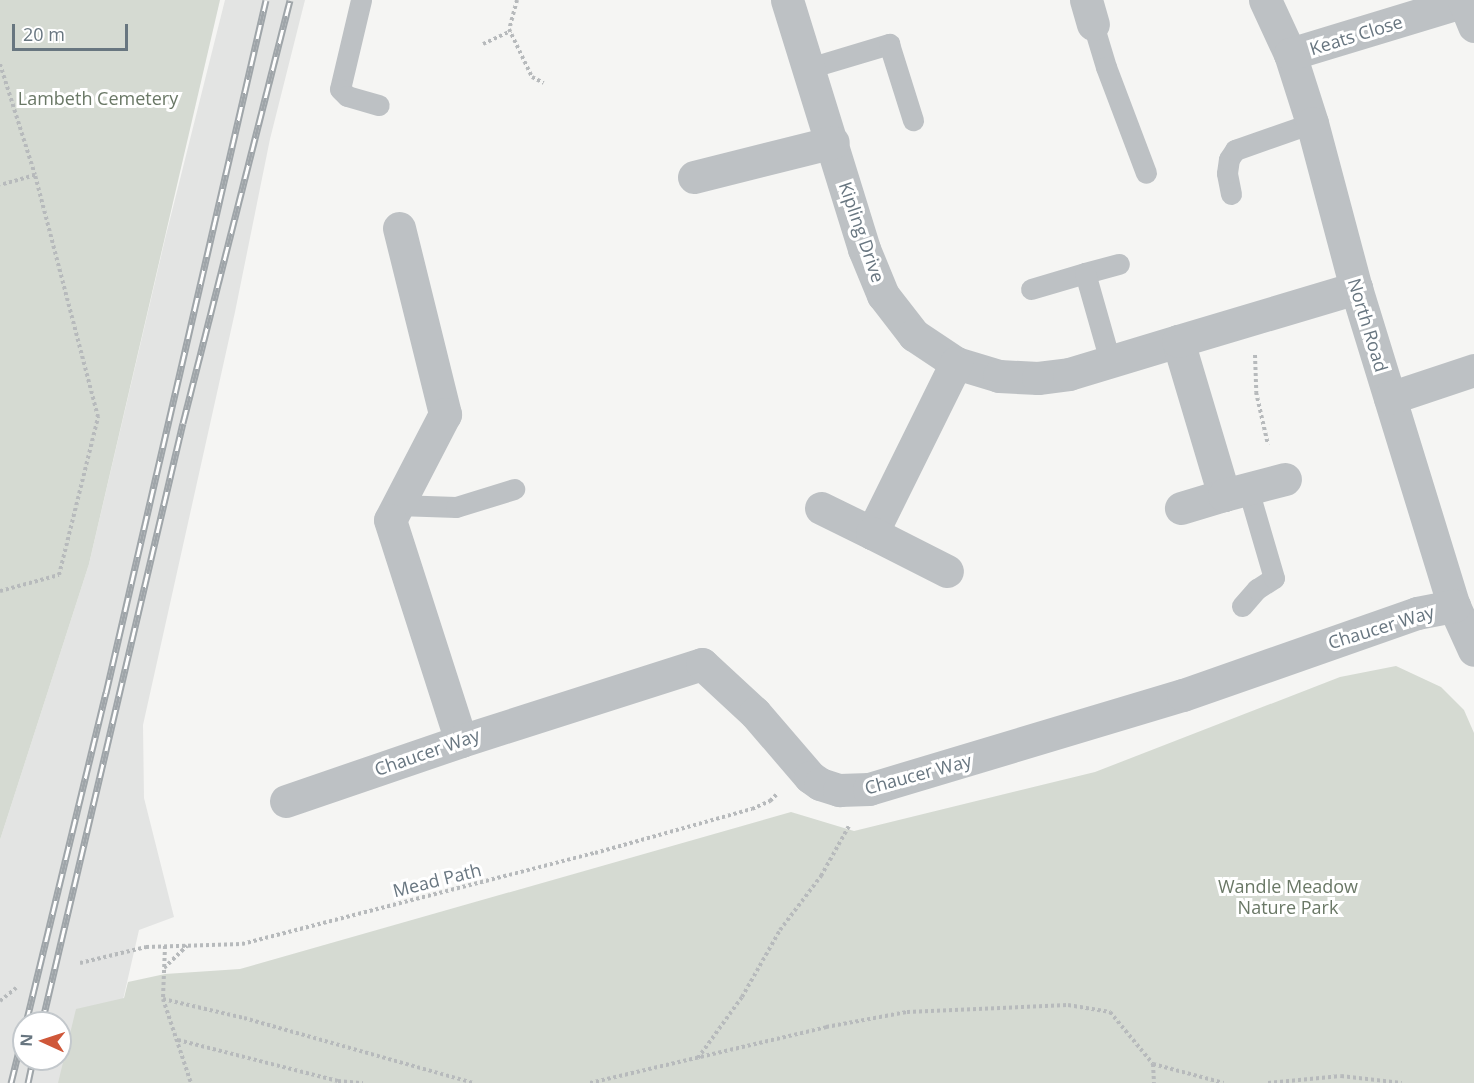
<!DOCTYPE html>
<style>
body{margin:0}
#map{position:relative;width:1474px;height:1083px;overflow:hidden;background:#f5f5f3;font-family:"Open Sans",sans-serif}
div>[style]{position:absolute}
.built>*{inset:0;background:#e3e4e3}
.green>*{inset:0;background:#d5dad2}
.path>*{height:4px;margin-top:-2px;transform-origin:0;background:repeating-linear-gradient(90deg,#b7babc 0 3px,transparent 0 6px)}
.lane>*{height:21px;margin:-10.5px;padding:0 10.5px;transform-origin:10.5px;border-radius:10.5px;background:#bdc1c4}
.street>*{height:33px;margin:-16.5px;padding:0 16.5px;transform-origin:16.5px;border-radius:16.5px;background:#bdc1c4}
.rail>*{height:7px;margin-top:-3.5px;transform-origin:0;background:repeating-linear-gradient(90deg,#fff 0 14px,#9fa5a9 0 28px);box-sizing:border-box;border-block:2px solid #9fa5a9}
span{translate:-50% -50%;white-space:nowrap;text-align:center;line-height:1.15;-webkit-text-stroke:6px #fff;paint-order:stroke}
.street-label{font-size:18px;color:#687680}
.park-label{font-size:18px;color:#6a7866}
.north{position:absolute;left:12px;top:1011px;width:60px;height:60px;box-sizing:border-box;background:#fff;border:2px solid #c3c8cc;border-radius:50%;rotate:273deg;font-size:16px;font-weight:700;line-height:24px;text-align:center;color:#687680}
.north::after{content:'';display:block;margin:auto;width:21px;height:27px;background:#cf5739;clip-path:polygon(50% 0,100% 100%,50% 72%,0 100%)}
.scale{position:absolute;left:12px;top:24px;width:116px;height:27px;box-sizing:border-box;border:3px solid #687680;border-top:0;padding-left:8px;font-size:18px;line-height:21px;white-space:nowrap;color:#687680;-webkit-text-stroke:4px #fff;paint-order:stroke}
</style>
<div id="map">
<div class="built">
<i style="clip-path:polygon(evenodd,225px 0,305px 0,270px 139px,235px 312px,143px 725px,144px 798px,174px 917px,139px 930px,104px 1083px,0 1083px,0 840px,89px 564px,165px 239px,225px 0,24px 1023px,60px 1023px,60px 1059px,24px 1059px,24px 1023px)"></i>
</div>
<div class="green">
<i style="clip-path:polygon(0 0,220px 0,89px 564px,0 840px)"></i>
<i style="clip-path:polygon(1396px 666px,1441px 687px,1464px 710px,1474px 733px,1474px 1083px,58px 1083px,76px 1009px,124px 998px,128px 982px,165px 974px,240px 969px,791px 812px,854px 831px,1095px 772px,1340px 677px)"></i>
</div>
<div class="path">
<i style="left:517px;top:0;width:30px;rotate:105deg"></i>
<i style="left:509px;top:29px;width:53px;rotate:64.4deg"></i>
<i style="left:532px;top:77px;width:13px;rotate:27deg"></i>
<i style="left:483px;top:44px;width:31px;rotate:-25deg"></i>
<i style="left:0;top:64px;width:116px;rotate:72.5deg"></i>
<i style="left:35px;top:175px;width:36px;rotate:164deg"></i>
<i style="left:1255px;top:355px;width:37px;rotate:88deg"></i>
<i style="left:1256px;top:392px;width:54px;rotate:77.2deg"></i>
<i style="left:0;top:591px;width:61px;rotate:-15.2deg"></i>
<i style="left:59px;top:575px;width:163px;rotate:-76.1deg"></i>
<i style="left:98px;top:417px;width:250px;rotate:-104.6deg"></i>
<i style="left:165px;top:946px;width:53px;rotate:92.2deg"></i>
<i style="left:163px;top:999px;width:89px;rotate:71.6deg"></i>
<i style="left:80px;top:963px;width:68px;rotate:-13.6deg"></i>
<i style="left:146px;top:947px;width:96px;rotate:-1.8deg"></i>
<i style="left:242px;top:944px;width:365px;rotate:-14.5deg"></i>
<i style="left:595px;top:853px;width:163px;rotate:-15.7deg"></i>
<i style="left:752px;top:809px;width:20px;rotate:-24deg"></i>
<i style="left:770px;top:801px;width:11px;rotate:-45deg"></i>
<i style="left:164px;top:968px;width:32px;rotate:-44deg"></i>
<i style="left:163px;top:999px;width:83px;rotate:13.2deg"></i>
<i style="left:244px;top:1018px;width:238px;rotate:15.8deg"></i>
<i style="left:0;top:1001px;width:21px;rotate:-39deg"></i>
<i style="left:178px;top:1040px;width:165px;rotate:14.4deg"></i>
<i style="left:338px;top:1081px;width:25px;rotate:5deg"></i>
<i style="left:698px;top:1058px;width:75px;rotate:-54.2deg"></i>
<i style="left:742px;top:997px;width:77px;rotate:-60.4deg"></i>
<i style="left:780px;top:930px;width:68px;rotate:-52.8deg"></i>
<i style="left:821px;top:876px;width:57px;rotate:-60.8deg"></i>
<i style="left:1153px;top:1064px;width:19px;rotate:87deg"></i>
<i style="left:590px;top:1083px;width:243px;rotate:-13.3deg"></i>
<i style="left:826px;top:1027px;width:82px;rotate:-10.5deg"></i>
<i style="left:907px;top:1012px;width:161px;rotate:-2.5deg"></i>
<i style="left:1068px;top:1005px;width:43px;rotate:9.5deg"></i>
<i style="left:1110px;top:1012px;width:67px;rotate:50.4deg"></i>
<i style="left:1153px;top:1064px;width:73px;rotate:15deg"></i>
<i style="left:1268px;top:1083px;width:73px;rotate:-5.5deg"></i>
<i style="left:1341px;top:1076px;width:61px;rotate:6.5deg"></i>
</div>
<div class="lane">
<i style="left:361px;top:0;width:91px;rotate:103.3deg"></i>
<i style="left:340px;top:89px;width:10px;rotate:45deg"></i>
<i style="left:347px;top:96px;width:33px;rotate:16deg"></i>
<i style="left:1093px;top:24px;width:45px;rotate:73.2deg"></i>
<i style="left:1106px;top:67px;width:113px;rotate:69.3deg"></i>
<i style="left:809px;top:68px;width:84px;rotate:-16.7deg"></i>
<i style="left:889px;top:44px;width:80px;rotate:72.5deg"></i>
<i style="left:1231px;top:194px;width:21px;rotate:-101deg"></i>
<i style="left:1227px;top:173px;width:14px;rotate:-82deg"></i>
<i style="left:1229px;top:159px;width:11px;rotate:-56deg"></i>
<i style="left:1235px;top:150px;width:82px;rotate:-19.3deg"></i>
<i style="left:1085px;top:273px;width:35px;rotate:-15deg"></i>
<i style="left:1031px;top:289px;width:56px;rotate:-16.5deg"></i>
<i style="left:1085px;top:273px;width:91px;rotate:74.1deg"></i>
<i style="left:397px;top:505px;width:59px;rotate:1.9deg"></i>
<i style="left:456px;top:507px;width:61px;rotate:-17.2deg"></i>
<i style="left:1242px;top:606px;width:23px;rotate:-49deg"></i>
<i style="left:1257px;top:589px;width:20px;rotate:-33deg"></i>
<i style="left:1274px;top:578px;width:93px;rotate:-106.3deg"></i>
</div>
<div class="street">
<i style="left:787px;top:0;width:261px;rotate:72.8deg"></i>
<i style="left:864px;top:249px;width:50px;rotate:67.6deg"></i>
<i style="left:883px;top:295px;width:51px;rotate:52.2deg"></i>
<i style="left:914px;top:335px;width:50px;rotate:33.7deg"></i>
<i style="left:956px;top:363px;width:45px;rotate:16.8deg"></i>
<i style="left:999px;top:376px;width:39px;rotate:3deg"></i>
<i style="left:1038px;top:378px;width:31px;rotate:-7deg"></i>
<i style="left:1069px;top:374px;width:114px;rotate:-16.8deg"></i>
<i style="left:1178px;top:341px;width:161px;rotate:73.4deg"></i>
<i style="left:1224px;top:495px;width:45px;rotate:163.2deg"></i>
<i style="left:1086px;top:0;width:25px;rotate:74deg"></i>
<i style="left:1265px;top:0;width:60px;rotate:65.2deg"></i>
<i style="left:1290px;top:54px;width:72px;rotate:72.3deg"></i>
<i style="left:1312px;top:123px;width:171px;rotate:75.1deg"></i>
<i style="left:1356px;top:288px;width:333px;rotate:72.9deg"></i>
<i style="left:1454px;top:606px;width:48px;rotate:65.6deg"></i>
<i style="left:1290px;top:54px;width:182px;rotate:-16.9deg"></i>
<i style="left:1464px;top:1px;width:27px;rotate:68deg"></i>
<i style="left:694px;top:177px;width:143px;rotate:-14.1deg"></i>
<i style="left:399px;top:228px;width:192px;rotate:76.1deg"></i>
<i style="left:445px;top:414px;width:119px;rotate:117.4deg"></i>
<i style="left:390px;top:520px;width:232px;rotate:72.2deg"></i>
<i style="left:1178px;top:341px;width:186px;rotate:-16.6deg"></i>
<i style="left:1390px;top:398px;width:89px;rotate:-18.4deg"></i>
<i style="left:1224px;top:495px;width:63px;rotate:-14.7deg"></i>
<i style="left:821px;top:508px;width:57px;rotate:26.1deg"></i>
<i style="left:872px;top:533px;width:190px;rotate:-63.7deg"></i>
<i style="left:872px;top:533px;width:84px;rotate:26.9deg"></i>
<i style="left:286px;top:801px;width:185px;rotate:-18.9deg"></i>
<i style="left:461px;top:741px;width:253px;rotate:-17.7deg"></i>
<i style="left:702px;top:664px;width:72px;rotate:42.8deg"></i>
<i style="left:755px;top:713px;width:84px;rotate:49.3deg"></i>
<i style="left:810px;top:777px;width:12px;rotate:35deg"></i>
<i style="left:820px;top:784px;width:20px;rotate:18deg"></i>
<i style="left:839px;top:790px;width:30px;rotate:-2deg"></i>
<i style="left:869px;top:789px;width:328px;rotate:-16.7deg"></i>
<i style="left:1183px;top:695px;width:248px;rotate:-19.3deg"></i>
<i style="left:1417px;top:613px;width:38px;rotate:-11deg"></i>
</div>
<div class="rail">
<i style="left:26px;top:1023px;width:340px;rotate:-76.4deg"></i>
<i style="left:106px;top:693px;width:711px;rotate:-77deg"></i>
<i style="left:42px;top:1023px;width:616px;rotate:-76.78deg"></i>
<i style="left:183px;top:423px;width:436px;rotate:-75.8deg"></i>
<i style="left:11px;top:1083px;width:55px;rotate:-76.2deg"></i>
<i style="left:28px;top:1083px;width:25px;rotate:-78deg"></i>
</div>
<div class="street-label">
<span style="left:1356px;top:35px;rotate:-17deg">Keats Close</span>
<span style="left:862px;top:232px;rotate:71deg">Kipling Drive</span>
<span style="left:1368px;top:325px;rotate:73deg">North Road</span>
<span style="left:1381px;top:627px;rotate:-17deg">Chaucer Way</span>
<span style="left:427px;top:752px;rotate:-19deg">Chaucer Way</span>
<span style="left:918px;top:774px;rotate:-15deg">Chaucer Way</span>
<span style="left:437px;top:880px;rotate:-14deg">Mead Path</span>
</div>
<div class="park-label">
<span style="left:98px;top:98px">Lambeth Cemetery</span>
<span style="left:1288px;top:897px">Wandle Meadow<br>Nature Park</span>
</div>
<div class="north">N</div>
<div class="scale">20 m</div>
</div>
